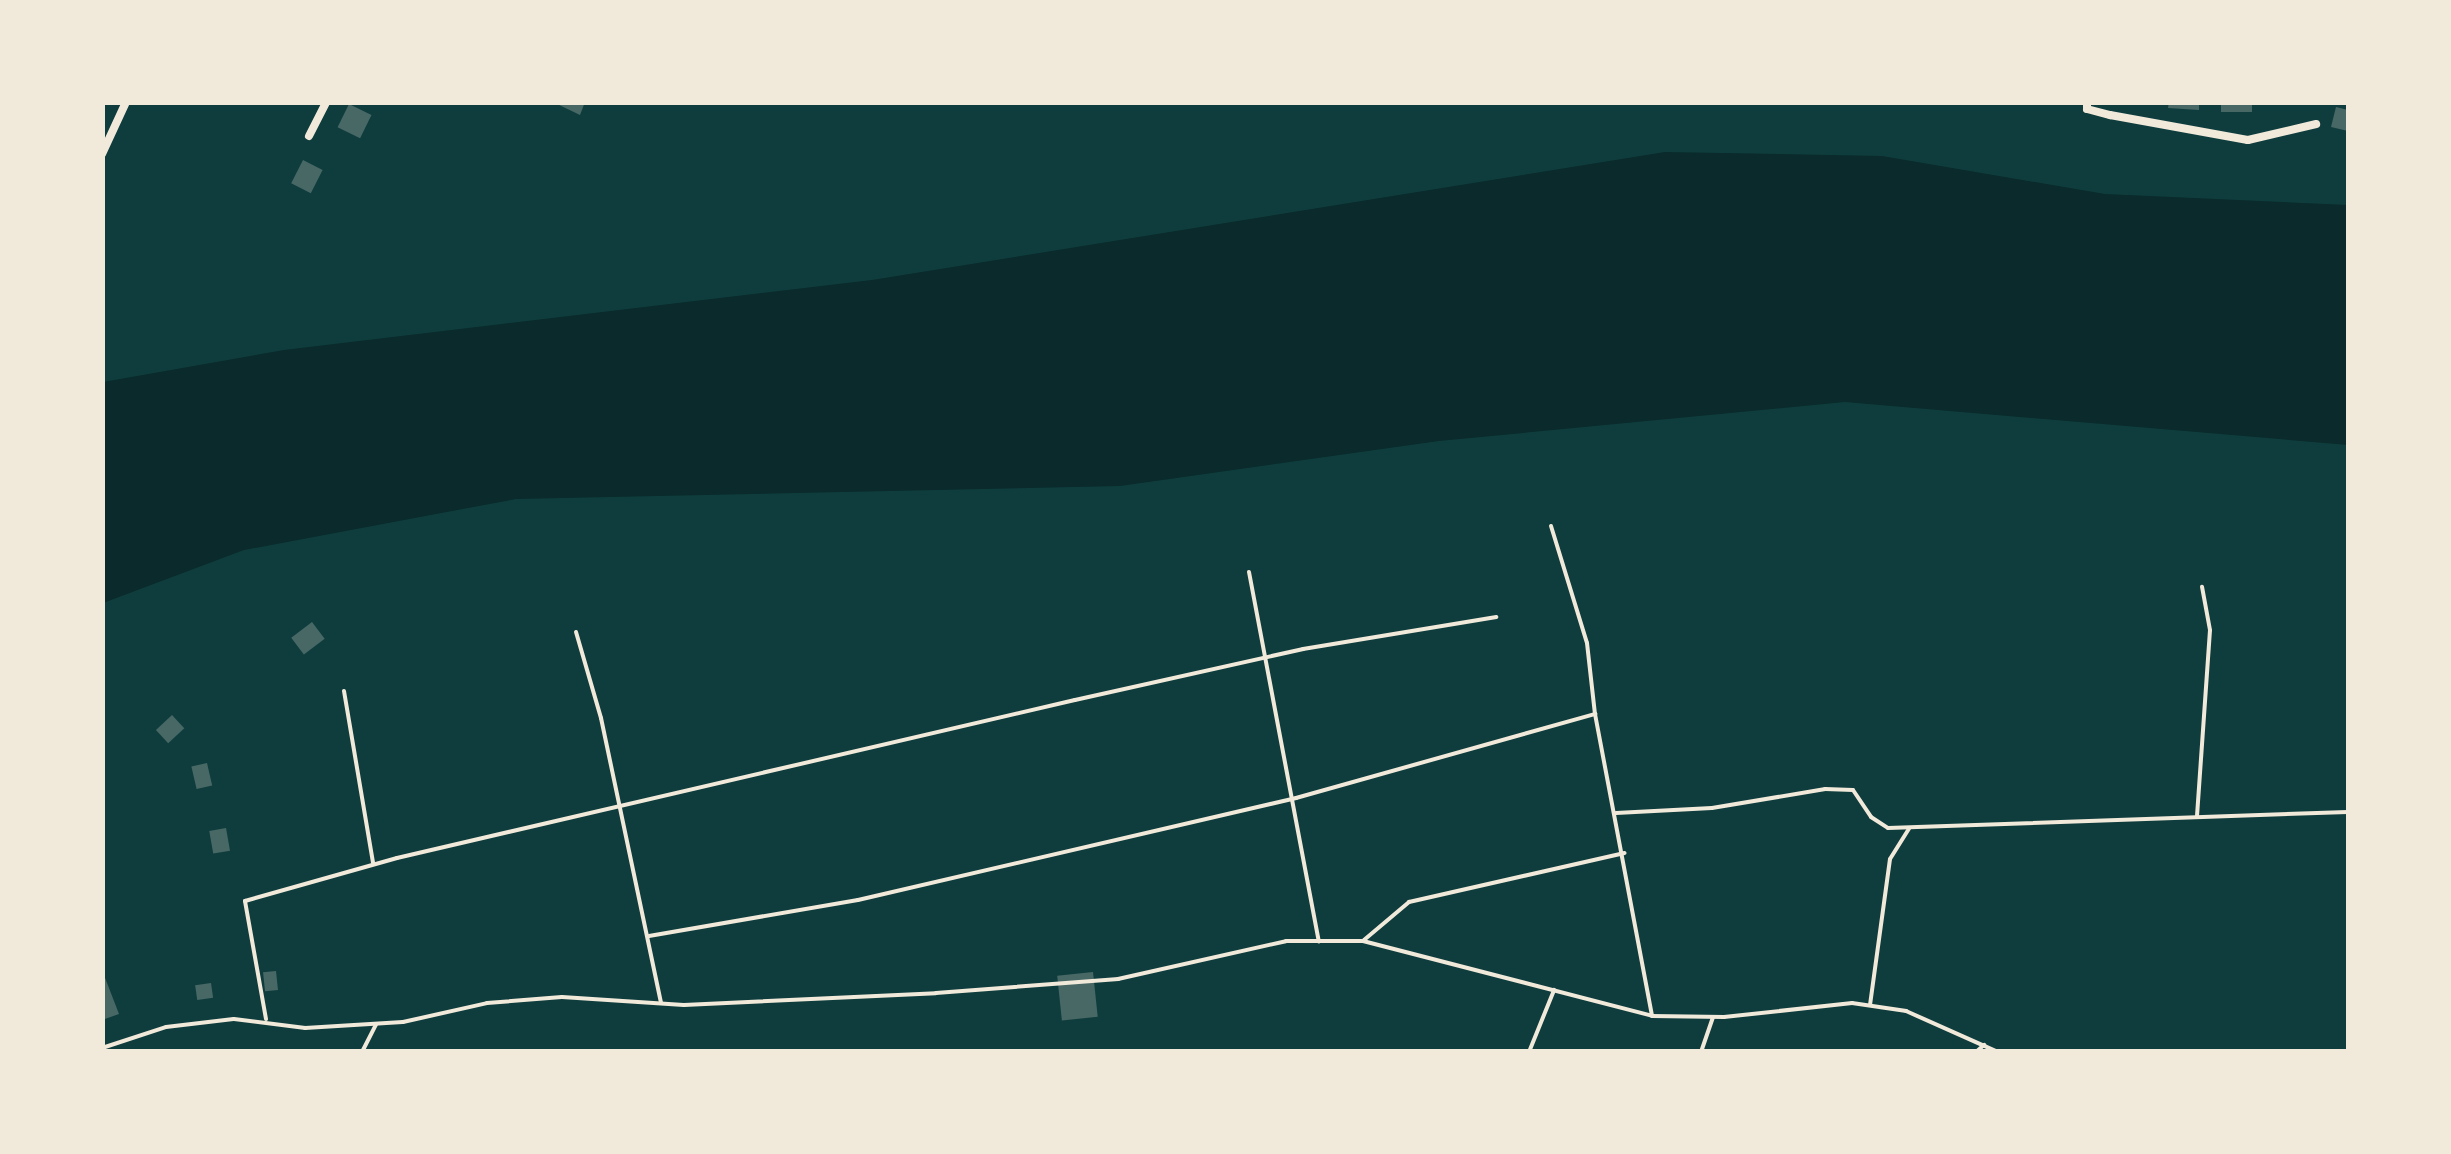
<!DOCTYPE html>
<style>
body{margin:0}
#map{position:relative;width:2451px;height:1154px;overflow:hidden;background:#0f3d3e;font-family:"PT Sans",sans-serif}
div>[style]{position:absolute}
.water>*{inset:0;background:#0a2a2b}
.building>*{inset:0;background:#486865;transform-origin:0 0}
.service>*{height:4px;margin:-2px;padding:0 2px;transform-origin:2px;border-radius:2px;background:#f1e9da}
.minor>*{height:8px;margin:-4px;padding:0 4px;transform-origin:4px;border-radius:4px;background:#f1e9da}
span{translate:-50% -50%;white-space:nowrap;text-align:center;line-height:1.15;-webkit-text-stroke:9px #f1e9da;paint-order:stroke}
.frame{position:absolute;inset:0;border:105px solid #f1e9da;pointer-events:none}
</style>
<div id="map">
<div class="water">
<i style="clip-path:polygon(1665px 152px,1882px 156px,2105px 194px,2348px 205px,2348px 445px,1845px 402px,1439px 441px,1120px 486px,516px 499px,244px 550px,103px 603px,103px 382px,284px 350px,872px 280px)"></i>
</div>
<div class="building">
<i style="clip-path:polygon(553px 102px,585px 102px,580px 115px)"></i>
<i style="clip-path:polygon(2169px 102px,2199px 102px,2199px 110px,2168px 108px)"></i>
<i style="left:2221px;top:102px;width:31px;height:10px"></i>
<i style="left:349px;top:104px;width:25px;height:26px;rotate:26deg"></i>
<i style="clip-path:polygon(2336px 107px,2348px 110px,2348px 131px,2331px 127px)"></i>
<i style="left:303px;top:160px;width:22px;height:26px;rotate:27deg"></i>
<i style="left:312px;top:622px;width:21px;height:26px;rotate:53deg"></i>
<i style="left:172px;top:715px;width:18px;height:22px;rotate:47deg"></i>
<i style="left:207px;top:763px;width:23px;height:16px;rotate:77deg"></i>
<i style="left:226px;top:828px;width:23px;height:17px;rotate:80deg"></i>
<i style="clip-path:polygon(102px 970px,119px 1014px,102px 1020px)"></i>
<i style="left:276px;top:971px;width:19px;height:13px;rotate:84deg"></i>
<i style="left:1093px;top:972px;width:45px;height:36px;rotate:84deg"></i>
<i style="left:211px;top:983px;width:15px;height:16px;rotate:82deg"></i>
</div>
<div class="service">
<i style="left:1551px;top:526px;width:122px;rotate:72.9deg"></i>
<i style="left:1587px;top:643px;width:71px;rotate:83.6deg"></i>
<i style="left:1595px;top:714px;width:307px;rotate:79.3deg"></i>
<i style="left:1249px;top:572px;width:376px;rotate:79.3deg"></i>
<i style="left:576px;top:632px;width:90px;rotate:73.8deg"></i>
<i style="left:601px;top:718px;width:291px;rotate:78.1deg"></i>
<i style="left:344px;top:691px;width:174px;rotate:80.4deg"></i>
<i style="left:1616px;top:813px;width:96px;rotate:-3deg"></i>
<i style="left:1712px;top:808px;width:115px;rotate:-9.5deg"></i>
<i style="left:1825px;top:789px;width:28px;rotate:2deg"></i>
<i style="left:1853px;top:790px;width:32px;rotate:56deg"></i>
<i style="left:1871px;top:817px;width:20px;rotate:33deg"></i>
<i style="left:1888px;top:828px;width:460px;rotate:-2deg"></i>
<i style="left:2197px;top:816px;width:186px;rotate:-86deg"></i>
<i style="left:2210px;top:630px;width:44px;rotate:-100.5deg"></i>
<i style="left:649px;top:936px;width:212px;rotate:-9.8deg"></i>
<i style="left:858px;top:900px;width:450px;rotate:-13.1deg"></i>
<i style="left:1296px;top:798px;width:311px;rotate:-15.7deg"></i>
<i style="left:1364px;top:940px;width:59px;rotate:-40.2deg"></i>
<i style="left:1409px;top:902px;width:221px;rotate:-12.8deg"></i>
<i style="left:1870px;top:1005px;width:147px;rotate:-82.2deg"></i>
<i style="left:1890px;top:859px;width:36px;rotate:-58deg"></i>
<i style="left:266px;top:1019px;width:120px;rotate:-100.1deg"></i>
<i style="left:245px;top:901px;width:158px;rotate:-15.8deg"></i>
<i style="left:397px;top:858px;width:696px;rotate:-13.12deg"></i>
<i style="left:1075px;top:700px;width:234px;rotate:-12.6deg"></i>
<i style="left:1303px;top:649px;width:196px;rotate:-9.4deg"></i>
<i style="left:102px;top:1048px;width:67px;rotate:-18.2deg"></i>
<i style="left:166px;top:1027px;width:68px;rotate:-6.7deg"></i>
<i style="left:234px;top:1019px;width:72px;rotate:7.2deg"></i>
<i style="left:305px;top:1028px;width:98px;rotate:-3.5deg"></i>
<i style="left:403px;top:1022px;width:86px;rotate:-12.7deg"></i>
<i style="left:487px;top:1003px;width:75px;rotate:-4.6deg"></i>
<i style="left:562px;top:997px;width:122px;rotate:3.8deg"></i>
<i style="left:684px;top:1005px;width:252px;rotate:-2.7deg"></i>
<i style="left:936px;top:993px;width:183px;rotate:-4.4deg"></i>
<i style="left:1118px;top:979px;width:172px;rotate:-12.7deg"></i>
<i style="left:1286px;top:941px;width:77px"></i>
<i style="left:1363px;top:941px;width:299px;rotate:14.5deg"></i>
<i style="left:1652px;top:1016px;width:72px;rotate:0.8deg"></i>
<i style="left:1724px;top:1017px;width:129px;rotate:-6.2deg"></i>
<i style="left:1852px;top:1003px;width:55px;rotate:8.4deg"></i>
<i style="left:1906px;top:1011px;width:101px;rotate:24deg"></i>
<i style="left:362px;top:1052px;width:31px;rotate:-63deg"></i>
<i style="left:1529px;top:1052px;width:67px;rotate:-68deg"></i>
<i style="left:1701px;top:1052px;width:37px;rotate:-71deg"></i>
<i style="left:1976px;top:1052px;width:11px;rotate:-41deg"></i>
</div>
<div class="minor">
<i style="left:2087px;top:102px;width:7px;rotate:90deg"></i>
<i style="left:2087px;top:109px;width:24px;rotate:15deg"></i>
<i style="left:2110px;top:115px;width:140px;rotate:10.3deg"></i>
<i style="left:2248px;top:140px;width:70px;rotate:-13.2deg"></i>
<i style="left:309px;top:136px;width:38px;rotate:-63deg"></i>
<i style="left:102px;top:154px;width:57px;rotate:-65.2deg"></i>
</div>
<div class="frame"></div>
</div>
